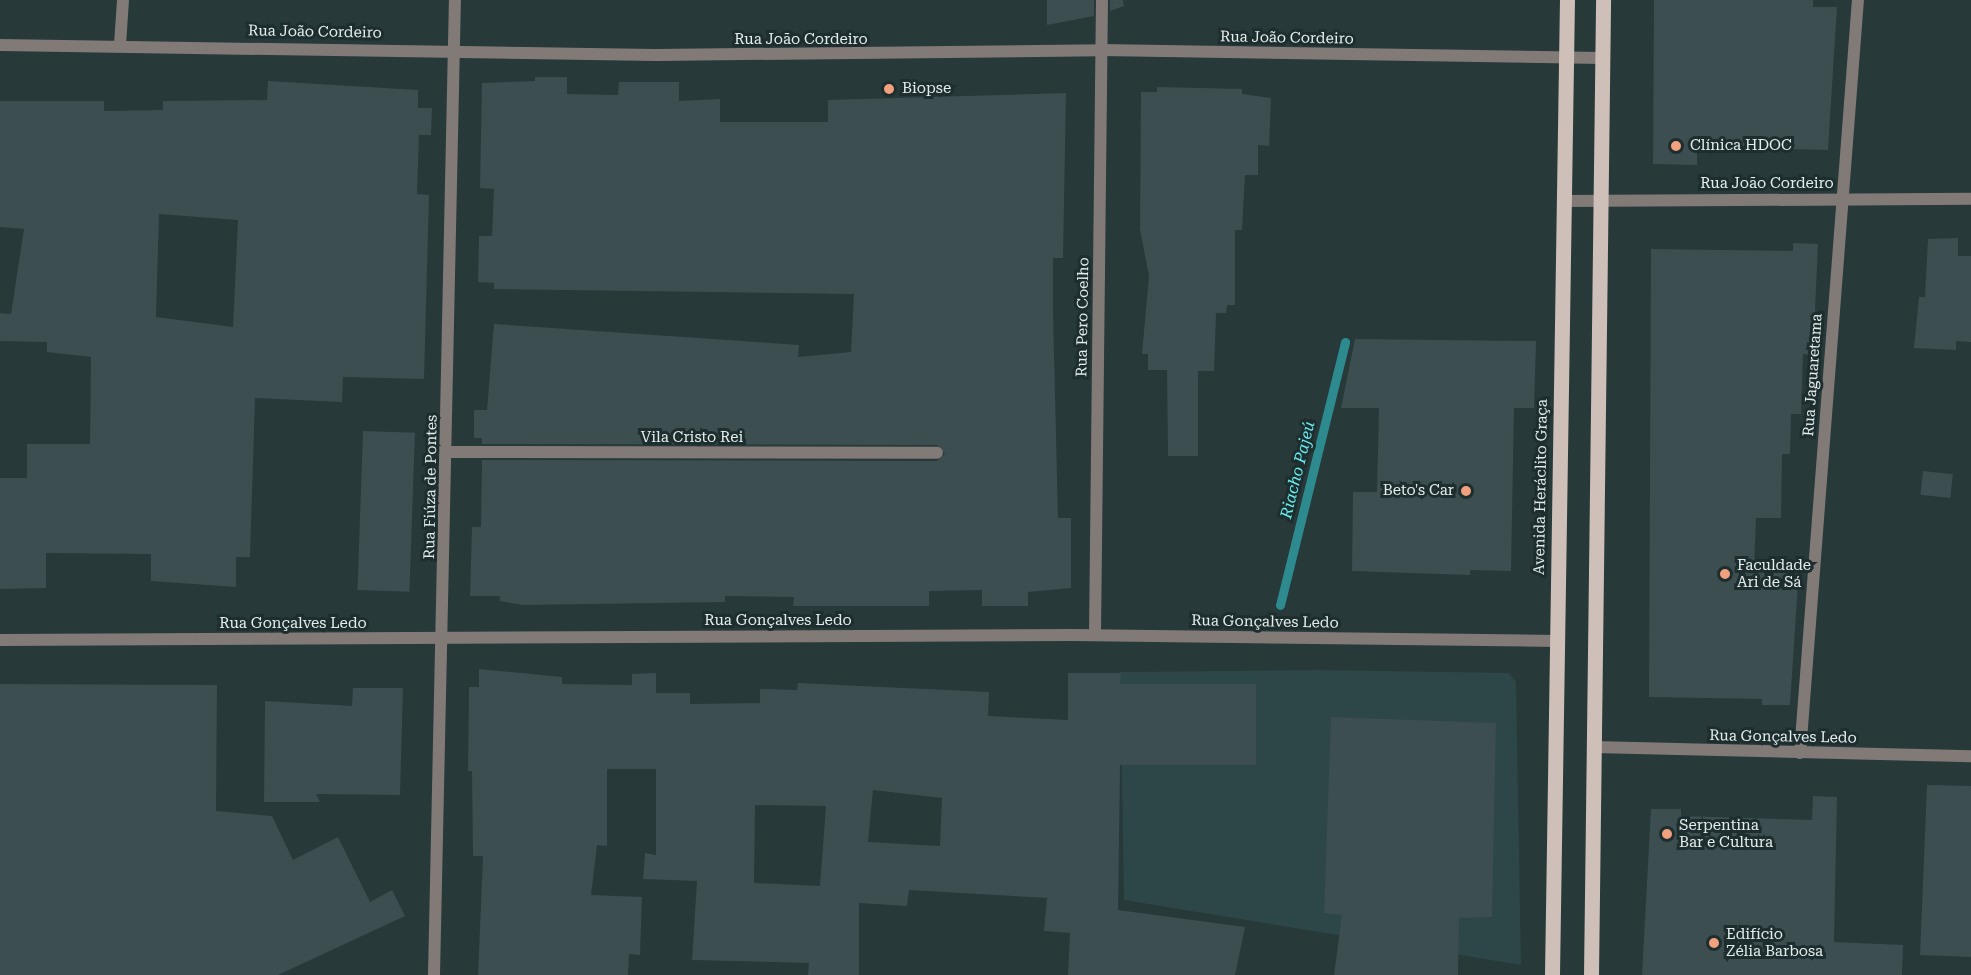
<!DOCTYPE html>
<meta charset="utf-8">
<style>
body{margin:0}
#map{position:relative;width:1971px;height:975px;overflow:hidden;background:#273939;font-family:"Roboto Serif",serif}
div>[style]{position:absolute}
.built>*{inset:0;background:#2d4647}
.stream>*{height:9px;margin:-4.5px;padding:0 4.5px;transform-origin:4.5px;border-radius:4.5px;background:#2d8b8f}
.building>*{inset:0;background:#3c4e4f;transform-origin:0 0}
.service>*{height:12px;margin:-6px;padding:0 6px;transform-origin:6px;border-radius:6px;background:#817a77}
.minor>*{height:12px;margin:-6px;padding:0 6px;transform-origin:6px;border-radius:6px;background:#817a77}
.tertiary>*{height:12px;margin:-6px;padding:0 6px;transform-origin:6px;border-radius:6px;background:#817a77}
.primary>*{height:15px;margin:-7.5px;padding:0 7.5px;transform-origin:7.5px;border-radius:7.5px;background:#cebfb8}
.dots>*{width:16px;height:16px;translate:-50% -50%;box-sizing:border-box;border:3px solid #1e2e2f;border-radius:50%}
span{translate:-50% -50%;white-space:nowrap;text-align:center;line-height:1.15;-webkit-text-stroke:6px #1e2e2f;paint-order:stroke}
.street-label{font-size:15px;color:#e3eded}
.poi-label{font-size:15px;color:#e3eded}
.left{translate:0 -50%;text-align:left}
.right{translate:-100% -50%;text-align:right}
.water-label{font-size:16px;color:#67ecf0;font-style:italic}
</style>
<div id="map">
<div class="built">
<i style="clip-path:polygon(1320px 670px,1509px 673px,1516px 682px,1521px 965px,1124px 900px,1120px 672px)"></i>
</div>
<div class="stream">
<i style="left:1280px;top:605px;width:271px;rotate:-76.1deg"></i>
</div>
<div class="building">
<i style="clip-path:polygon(1047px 0,1094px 0,1094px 16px,1047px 25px)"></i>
<i style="clip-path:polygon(1110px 0,1123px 0,1124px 6px,1110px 11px)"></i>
<i style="clip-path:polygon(1654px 0,1813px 0,1813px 7px,1837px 7px,1828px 150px,1697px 147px,1697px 165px,1653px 164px)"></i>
<i style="clip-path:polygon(535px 77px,567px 77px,567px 94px,618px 95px,619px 82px,679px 82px,679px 101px,720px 99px,720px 122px,828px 122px,828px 100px,1066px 93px,1063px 258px,1053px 258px,1053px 313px,1058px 518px,1071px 518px,1071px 588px,1028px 592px,1028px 606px,982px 606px,982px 590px,929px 591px,929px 606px,793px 606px,794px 597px,725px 596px,725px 602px,523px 605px,500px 601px,500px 596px,470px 596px,472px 527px,481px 527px,482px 460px,937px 461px,945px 454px,937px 445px,482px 444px,482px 438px,474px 438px,474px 410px,487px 410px,494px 324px,799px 345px,798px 357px,851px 352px,854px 294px,494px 289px,494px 283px,478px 282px,479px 236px,492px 236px,494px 189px,480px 188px,482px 83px,535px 81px)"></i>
<i style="clip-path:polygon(evenodd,268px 81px,418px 90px,418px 108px,432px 108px,431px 135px,419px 135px,417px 194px,429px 195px,424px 379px,343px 377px,342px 402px,255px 398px,250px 557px,236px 557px,236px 587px,151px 581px,151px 554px,46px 553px,46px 588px,0 589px,0 478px,27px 478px,27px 444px,90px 444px,91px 357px,47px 352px,47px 342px,0 341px,0 313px,11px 314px,24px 229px,0 227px,0 101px,104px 101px,104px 111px,163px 110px,163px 101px,267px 100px,268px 81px,159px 214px,238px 220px,233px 327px,156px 317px,159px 214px)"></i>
<i style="clip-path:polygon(1157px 87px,1242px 89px,1242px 94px,1271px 98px,1269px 146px,1258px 145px,1258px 175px,1245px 175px,1242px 230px,1235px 230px,1235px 305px,1227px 305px,1226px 313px,1216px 313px,1214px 371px,1198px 371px,1198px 456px,1168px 456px,1167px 370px,1148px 370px,1148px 354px,1142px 354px,1149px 276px,1140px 229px,1141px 92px,1157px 92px)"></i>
<i style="clip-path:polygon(1958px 238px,1958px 256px,1971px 256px,1971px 342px,1956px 341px,1956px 350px,1914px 348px,1919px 297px,1925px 297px,1928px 239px)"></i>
<i style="clip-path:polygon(1793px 243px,1818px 244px,1813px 355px,1803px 354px,1801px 414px,1791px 414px,1790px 454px,1782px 454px,1781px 518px,1756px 518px,1754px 568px,1799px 568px,1790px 705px,1762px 705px,1762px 699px,1649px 697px,1651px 249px,1793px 251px)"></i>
<i style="clip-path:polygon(1355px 339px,1536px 341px,1534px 408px,1514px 408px,1511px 571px,1470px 570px,1470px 575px,1352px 571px,1353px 492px,1377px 492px,1379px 408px,1341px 408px)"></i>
<i style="left:363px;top:431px;width:52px;height:159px;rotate:2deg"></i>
<i style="left:1923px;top:471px;width:30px;height:24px;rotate:6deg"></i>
<i style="clip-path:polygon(evenodd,479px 669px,562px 677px,562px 684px,632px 685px,632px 674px,656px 673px,656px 693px,690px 693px,690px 704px,760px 703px,760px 689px,797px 690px,798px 683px,989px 692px,988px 716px,1068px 720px,1068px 673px,1121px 673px,1120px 684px,1256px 684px,1256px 765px,1120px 765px,1118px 910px,1245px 927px,1235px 975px,1068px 975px,1070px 933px,1044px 931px,1047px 898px,909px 890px,907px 906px,859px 903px,859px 975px,808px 975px,809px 963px,692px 960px,697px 881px,643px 879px,645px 853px,656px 855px,656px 769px,607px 769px,607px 846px,597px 845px,591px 895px,642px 897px,640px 955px,629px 954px,628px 975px,478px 975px,483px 856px,473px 856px,472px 771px,468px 771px,469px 687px,479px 687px,479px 669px,873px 790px,942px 798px,940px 846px,868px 842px,873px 790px,479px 669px,755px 805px,826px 806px,820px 886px,754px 883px,755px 805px)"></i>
<i style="clip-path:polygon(0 684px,217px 685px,216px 811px,272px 816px,293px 860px,338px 837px,370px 902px,392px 890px,405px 916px,278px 975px,0 975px)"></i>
<i style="clip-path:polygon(353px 688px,403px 688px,400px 795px,316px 794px,320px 802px,264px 802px,265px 701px,352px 706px)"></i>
<i style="clip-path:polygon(1331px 717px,1496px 723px,1492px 917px,1459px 918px,1458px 975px,1334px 975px,1342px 915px,1324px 913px)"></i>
<i style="clip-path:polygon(1927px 785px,1971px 786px,1971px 957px,1920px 955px)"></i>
<i style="clip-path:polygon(1813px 796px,1837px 797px,1834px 942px,1903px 945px,1902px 975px,1642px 975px,1651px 809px,1681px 809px,1681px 816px,1812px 820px)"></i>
</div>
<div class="service">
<i style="left:120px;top:45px;width:45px;rotate:-86.2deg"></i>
</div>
<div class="minor">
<i style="left:447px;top:452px;width:490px;rotate:0.1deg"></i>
<i style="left:1095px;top:635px;width:635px;rotate:-89.37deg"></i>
<i style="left:0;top:640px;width:1072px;rotate:-0.27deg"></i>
<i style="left:1072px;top:635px;width:485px;rotate:0.7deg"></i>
<i style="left:1594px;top:747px;width:377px;rotate:1.4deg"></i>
<i style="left:1800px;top:753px;width:755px;rotate:-85.6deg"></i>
<i style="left:434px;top:975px;width:975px;rotate:-88.77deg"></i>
</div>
<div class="tertiary">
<i style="left:0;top:45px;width:656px;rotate:0.87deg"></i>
<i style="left:656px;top:55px;width:445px;rotate:-0.6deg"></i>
<i style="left:1101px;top:50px;width:500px;rotate:0.92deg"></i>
<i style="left:1564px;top:201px;width:407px;rotate:-0.3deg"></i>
</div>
<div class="primary">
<i style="left:1552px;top:975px;width:975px;rotate:-89.12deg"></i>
<i style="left:1591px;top:975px;width:975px;rotate:-89.29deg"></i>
</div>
<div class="dots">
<i style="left:889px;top:89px;background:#f1a17d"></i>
<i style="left:1676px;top:146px;background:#f1a17d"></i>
<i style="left:1466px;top:491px;background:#f1a17d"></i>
<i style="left:1725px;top:574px;background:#f1a17d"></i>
<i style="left:1667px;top:834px;background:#f1a17d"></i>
<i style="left:1714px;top:943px;background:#f1a17d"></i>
</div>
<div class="street-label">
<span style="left:315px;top:32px;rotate:1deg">Rua João Cordeiro</span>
<span style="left:1287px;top:38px;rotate:1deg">Rua João Cordeiro</span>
<span style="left:801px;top:40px">Rua João Cordeiro</span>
<span style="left:1767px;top:184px">Rua João Cordeiro</span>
<span style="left:1083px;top:317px;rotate:-89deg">Rua Pero Coelho</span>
<span style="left:1813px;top:375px;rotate:-86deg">Rua Jaguaretama</span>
<span style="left:692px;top:438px">Vila Cristo Rei</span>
<span style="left:431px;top:487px;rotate:-89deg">Rua Fiúza de Pontes</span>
<span style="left:1541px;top:487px;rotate:-89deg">Avenida Heráclito Graça</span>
<span style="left:778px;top:621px">Rua Gonçalves Ledo</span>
<span style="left:1265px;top:622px;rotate:1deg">Rua Gonçalves Ledo</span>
<span style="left:293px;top:624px">Rua Gonçalves Ledo</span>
<span style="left:1783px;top:737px;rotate:1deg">Rua Gonçalves Ledo</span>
</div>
<div class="poi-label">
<span class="left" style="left:902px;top:89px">Biopse</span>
<span class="left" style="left:1690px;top:146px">Clínica HDOC</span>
<span class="right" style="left:1454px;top:491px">Beto's Car</span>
<span class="left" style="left:1737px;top:574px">Faculdade<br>Ari de Sá</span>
<span class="left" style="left:1679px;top:834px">Serpentina<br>Bar e Cultura</span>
<span class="left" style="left:1726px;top:943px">Edifício<br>Zélia Barbosa</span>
</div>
<div class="water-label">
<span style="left:1298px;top:470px;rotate:-76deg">Riacho Pajeú</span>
</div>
</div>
